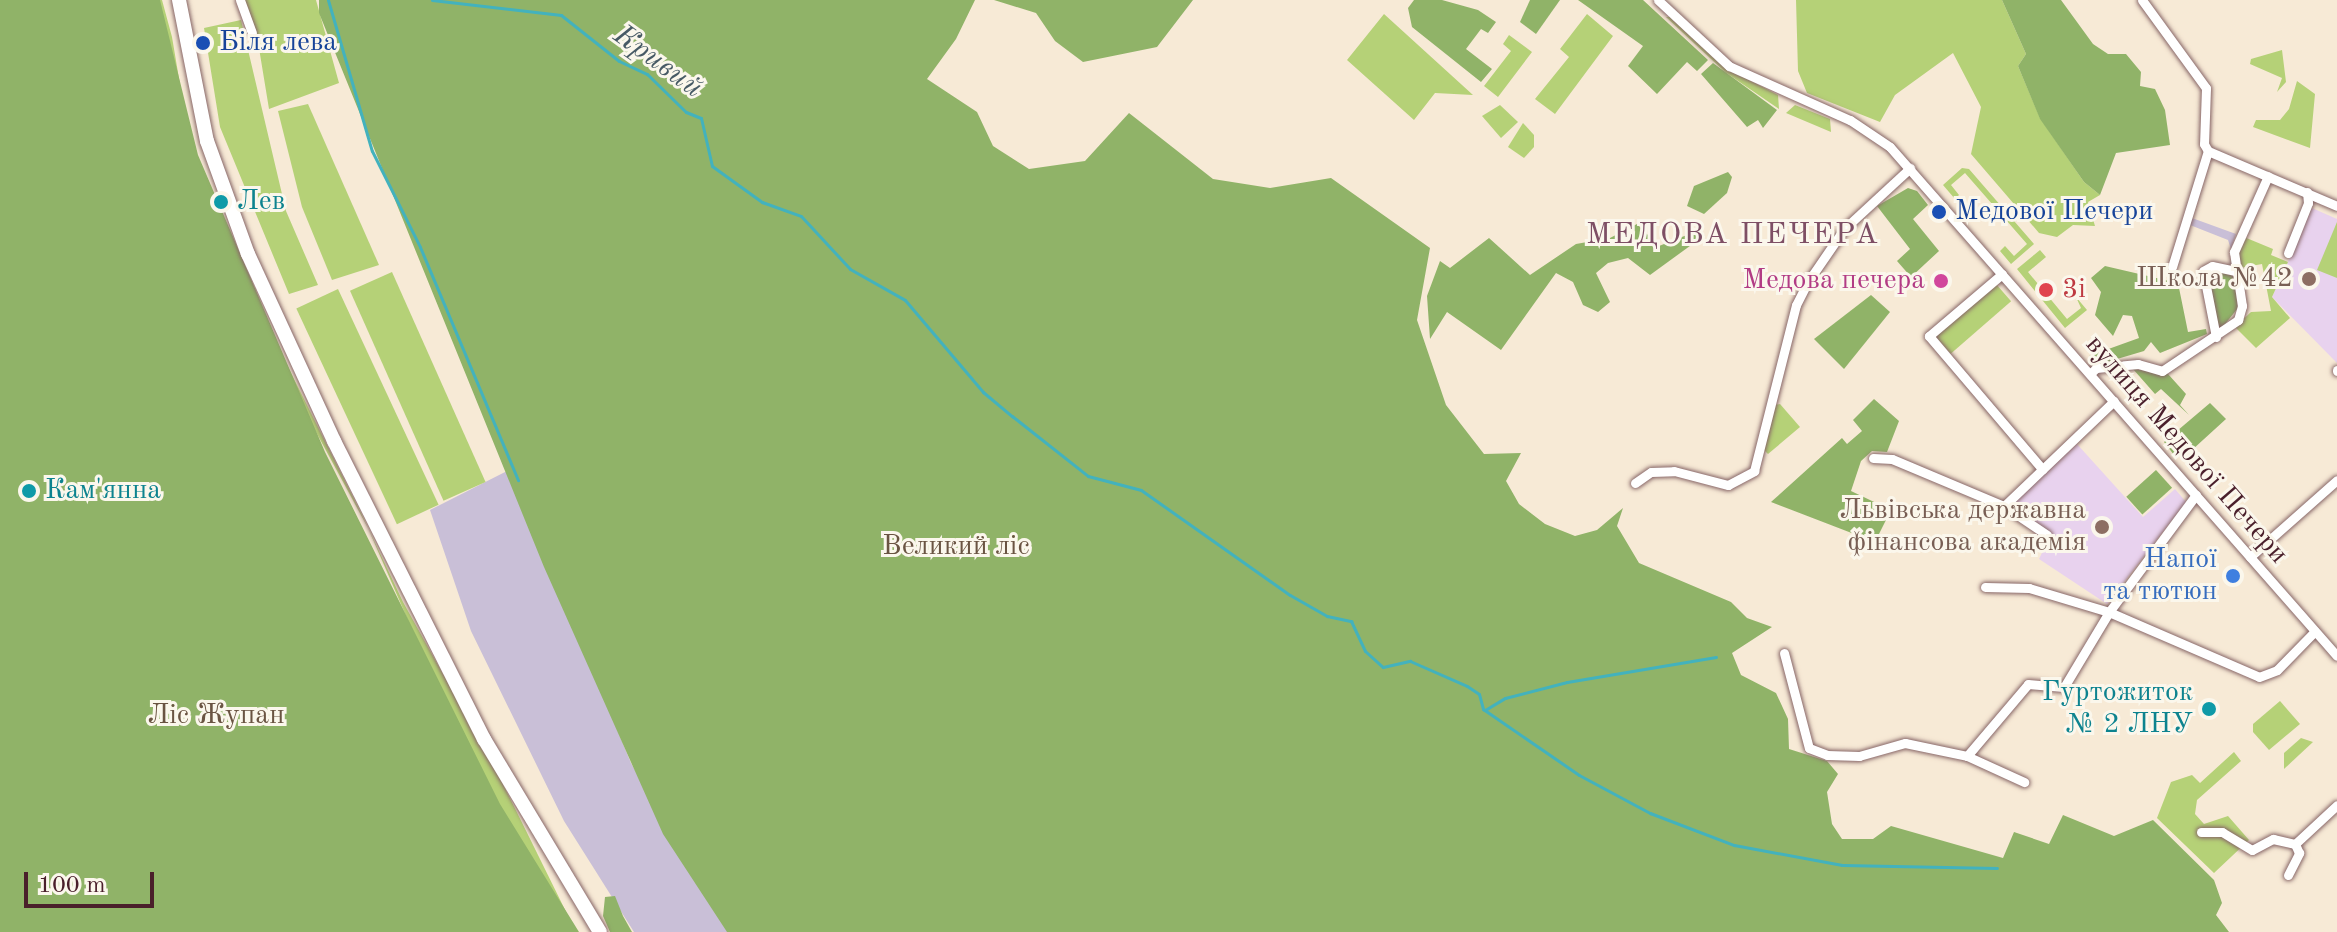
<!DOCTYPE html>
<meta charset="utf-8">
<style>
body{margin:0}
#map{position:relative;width:2337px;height:932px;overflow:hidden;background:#f7ead6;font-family:"Old Standard TT",serif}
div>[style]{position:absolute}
.built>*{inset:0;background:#e8d2ee}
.industrial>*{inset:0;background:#c9bfd7}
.green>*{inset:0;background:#b5d177;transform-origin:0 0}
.forest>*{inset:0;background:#90b368;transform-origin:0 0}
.stream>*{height:3px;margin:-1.5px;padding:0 1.5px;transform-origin:1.5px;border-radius:1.5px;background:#43b2bd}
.roads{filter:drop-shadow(0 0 2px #876667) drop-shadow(0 0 2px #876667)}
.street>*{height:9px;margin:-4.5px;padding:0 4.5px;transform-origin:4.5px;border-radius:4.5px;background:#fff}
.primary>*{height:14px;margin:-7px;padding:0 7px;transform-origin:7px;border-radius:7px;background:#fff}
.dots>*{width:22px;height:22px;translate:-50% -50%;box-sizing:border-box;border:4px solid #fbf7ec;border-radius:50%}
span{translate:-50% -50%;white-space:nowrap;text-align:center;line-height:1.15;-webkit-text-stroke:6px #fbf7ec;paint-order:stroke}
.transit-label{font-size:28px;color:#164399}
.left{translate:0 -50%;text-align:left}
.culture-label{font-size:28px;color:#0d838f}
.right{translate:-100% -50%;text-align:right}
.education-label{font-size:28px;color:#785e54}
.hotel-label{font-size:28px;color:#b23c85}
.health-label{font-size:28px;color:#be3a42}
.street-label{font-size:28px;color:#4a1f2b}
.park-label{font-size:28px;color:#6a5442}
.shop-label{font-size:28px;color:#366cbe}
.water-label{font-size:30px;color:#475a65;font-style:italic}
.neighbourhood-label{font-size:30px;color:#7e4f65;letter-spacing:2px}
.scale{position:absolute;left:24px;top:872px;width:130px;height:36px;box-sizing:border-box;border:4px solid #4a1f2b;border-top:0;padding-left:10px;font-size:24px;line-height:28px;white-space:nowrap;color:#4a1f2b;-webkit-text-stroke:6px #fbf7ec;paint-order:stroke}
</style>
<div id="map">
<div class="built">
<i style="clip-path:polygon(2312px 208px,2337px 219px,2337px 363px,2272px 297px)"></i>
<i style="clip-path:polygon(2077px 444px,2143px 517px,2175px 489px,2186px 502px,2107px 604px,2039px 559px,2050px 536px,2007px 506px)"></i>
</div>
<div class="industrial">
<i style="clip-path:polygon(2192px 218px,2236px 234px,2231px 249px,2228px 240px,2190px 225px)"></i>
<i style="clip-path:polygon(509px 470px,631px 763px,688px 866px,735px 932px,634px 932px,564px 821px,471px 631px,430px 510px)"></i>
</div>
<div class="green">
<i style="clip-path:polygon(153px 0,162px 0,172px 37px,189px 138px,262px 315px,361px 513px,403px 602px,494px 766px,576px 932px,543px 932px,368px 528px,193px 205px,175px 144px)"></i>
<i style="clip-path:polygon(243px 0,316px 0,339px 83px,269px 109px,258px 42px)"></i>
<i style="clip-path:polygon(1796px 0,2002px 0,2026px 54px,2018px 66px,2040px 118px,2084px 182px,2100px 195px,2088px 202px,2095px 226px,2073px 225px,2057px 237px,2039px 233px,1971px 154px,1981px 107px,1953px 53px,1895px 95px,1880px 122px,1807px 93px,1798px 71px)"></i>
<i style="clip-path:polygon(1384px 14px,1473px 95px,1435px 93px,1414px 120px,1347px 60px)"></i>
<i style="clip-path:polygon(1587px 14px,1613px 36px,1555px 114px,1535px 99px,1569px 57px,1560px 49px)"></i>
<i style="clip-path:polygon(1666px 17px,1672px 17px,1726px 68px,1778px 95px,1779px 109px,1725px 72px)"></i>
<i style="clip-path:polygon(241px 20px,286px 211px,318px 285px,289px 294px,220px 127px,204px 28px)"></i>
<i style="clip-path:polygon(1509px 35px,1532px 52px,1498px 97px,1484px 86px,1511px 51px,1503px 44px)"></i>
<i style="clip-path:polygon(2282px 50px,2286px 82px,2277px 92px,2282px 78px,2250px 64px,2251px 59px)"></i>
<i style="clip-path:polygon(2297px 81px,2315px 94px,2310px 148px,2253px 127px,2256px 120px,2280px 120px,2289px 109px)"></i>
<i style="clip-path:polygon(308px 104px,379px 265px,332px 280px,302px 207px,278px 111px)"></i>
<i style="clip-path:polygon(1500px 105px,1518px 122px,1501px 138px,1482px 116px)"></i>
<i style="clip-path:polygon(1795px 105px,1830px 119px,1831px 132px,1786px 113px)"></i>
<i style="clip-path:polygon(1523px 123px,1534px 135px,1534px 147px,1524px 158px,1508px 147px)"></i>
<i style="clip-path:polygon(1962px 168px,1969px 169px,2034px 244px,2011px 264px,2000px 251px,2005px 246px,2014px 256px,2027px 244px,1965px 173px,1951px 185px,1959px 195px,1955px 199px,1943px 185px)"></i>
<i style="clip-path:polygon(2337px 222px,2337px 278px,2317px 270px)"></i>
<i style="clip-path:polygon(2244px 237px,2273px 249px,2271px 255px,2288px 262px,2272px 297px,2290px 318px,2256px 348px,2235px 327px,2251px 312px,2271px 311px,2262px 264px,2240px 268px,2237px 251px)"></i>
<i style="clip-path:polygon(2040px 250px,2046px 257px,2028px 272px,2067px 319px,2081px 308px,2076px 297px,2087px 310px,2065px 328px,2017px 269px)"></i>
<i style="left:392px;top:272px;width:230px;height:46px;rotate:66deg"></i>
<i style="left:1996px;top:284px;width:23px;height:80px;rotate:49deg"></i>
<i style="left:338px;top:289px;width:238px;height:46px;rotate:65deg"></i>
<i style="clip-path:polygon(1780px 404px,1800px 427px,1768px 454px,1763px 449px,1775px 405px)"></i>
<i style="clip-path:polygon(2280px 701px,2300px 724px,2269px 750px,2253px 732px,2253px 724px)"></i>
<i style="clip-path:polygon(2301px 738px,2313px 742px,2284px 769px,2284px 753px)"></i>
<i style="clip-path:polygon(2234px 752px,2241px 761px,2197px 800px,2195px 814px,2204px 824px,2228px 816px,2249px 840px,2214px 873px,2157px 818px,2171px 782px,2192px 775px,2200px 783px)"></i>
</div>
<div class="forest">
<i style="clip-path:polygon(0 0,160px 0,198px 155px,325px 452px,500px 804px,579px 932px,0 932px)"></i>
<i style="clip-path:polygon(319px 0,975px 0,956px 39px,927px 79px,977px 112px,993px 146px,1029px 169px,1085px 161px,1129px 113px,1213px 179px,1270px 188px,1331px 178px,1430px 248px,1417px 320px,1446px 405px,1484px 454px,1521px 453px,1506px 481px,1519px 504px,1545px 524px,1575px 536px,1597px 530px,1623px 508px,1617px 526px,1639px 563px,1731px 602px,1747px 618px,1772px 627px,1732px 653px,1741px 675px,1776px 693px,1788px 719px,1789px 749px,1827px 761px,1838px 774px,1827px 792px,1832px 824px,1842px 839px,1873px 839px,1891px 826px,2003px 858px,2014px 832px,2049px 844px,2063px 815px,2114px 836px,2153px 820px,2214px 880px,2222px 903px,2216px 915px,2229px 932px,727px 932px,663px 834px,544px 567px,319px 13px)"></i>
<i style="clip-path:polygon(994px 0,1193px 0,1157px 47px,1083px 62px,1055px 41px,1036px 13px)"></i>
<i style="clip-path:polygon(1414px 0,1442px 0,1478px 10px,1496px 22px,1488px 33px,1481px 29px,1466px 49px,1492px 69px,1481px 82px,1412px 27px,1408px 8px)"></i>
<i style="clip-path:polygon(1530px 0,1560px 0,1536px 34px,1520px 22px)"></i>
<i style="clip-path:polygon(1578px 0,1643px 0,1708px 60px,1697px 71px,1687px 62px,1657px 94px,1628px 66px,1643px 46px)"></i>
<i style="clip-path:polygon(2002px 0,2061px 0,2093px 44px,2108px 54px,2126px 54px,2141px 72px,2140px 86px,2155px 89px,2165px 110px,2170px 145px,2116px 153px,2100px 195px,2084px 182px,2040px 119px,2018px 66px,2026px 54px)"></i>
<i style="clip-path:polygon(1713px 63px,1777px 110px,1763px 128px,1758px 120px,1747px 127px,1701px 74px)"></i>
<i style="clip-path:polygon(1728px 172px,1732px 177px,1727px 193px,1704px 214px,1687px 206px,1694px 186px)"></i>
<i style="clip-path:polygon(1908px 188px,1917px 191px,1928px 205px,1913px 219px,1939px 251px,1911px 277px,1897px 261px,1910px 249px,1877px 206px)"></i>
<i style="clip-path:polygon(1637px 224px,1659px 246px,1692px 233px,1705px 235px,1650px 275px,1628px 258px,1608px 263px,1596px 273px,1610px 302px,1598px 312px,1583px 305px,1573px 282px,1556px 273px,1501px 350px,1447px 312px,1430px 339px,1427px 296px,1440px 261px,1450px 268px,1489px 238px,1530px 275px,1576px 244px,1610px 238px)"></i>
<i style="clip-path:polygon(2105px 266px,2178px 283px,2188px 332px,2206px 329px,2207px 334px,2160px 353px,2151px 342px,2144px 351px,2097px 365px,2089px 356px,2139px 338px,2132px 316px,2123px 315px,2113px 336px,2095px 315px,2101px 292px,2091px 278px)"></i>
<i style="clip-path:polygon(2212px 266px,2233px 273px,2238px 308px,2217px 334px,2204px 272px)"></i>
<i style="clip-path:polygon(1871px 295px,1890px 312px,1844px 369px,1814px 339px)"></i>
<i style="clip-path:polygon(2133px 369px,2168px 374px,2186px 394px,2180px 405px,2189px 415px,2161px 389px,2155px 394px)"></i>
<i style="clip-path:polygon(1874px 399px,1899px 421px,1887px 452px,1872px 451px,1861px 461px,1851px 491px,1891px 510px,1875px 542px,1771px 502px,1842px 438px,1847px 444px,1862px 431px,1853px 420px)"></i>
<i style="clip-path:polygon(2210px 403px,2226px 419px,2192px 450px,2186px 446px,2174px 455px,2164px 442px)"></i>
<i style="left:2156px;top:470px;width:24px;height:40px;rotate:48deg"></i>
<i style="clip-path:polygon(615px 896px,623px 916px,632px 932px,610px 932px,603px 916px,605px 897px)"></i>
</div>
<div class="stream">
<i style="left:328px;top:0;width:157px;rotate:73.8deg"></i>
<i style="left:372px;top:151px;width:107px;rotate:63.4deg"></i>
<i style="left:420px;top:247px;width:253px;rotate:67.2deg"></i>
<i style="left:432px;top:0;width:130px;rotate:6.6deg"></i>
<i style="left:561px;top:15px;width:74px;rotate:38.4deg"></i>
<i style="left:619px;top:61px;width:31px;rotate:25deg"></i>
<i style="left:647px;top:74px;width:54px;rotate:44.3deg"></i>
<i style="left:686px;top:112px;width:16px;rotate:22deg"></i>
<i style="left:701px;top:118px;width:49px;rotate:77.1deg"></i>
<i style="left:712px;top:166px;width:62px;rotate:35.8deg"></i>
<i style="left:762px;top:202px;width:41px;rotate:19.7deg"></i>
<i style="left:801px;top:216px;width:72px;rotate:47.2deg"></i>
<i style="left:850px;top:269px;width:63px;rotate:29.4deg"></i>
<i style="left:905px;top:300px;width:121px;rotate:49.7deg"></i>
<i style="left:983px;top:392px;width:38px;rotate:40deg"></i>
<i style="left:1012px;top:416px;width:97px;rotate:38.3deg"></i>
<i style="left:1088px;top:476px;width:55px;rotate:14.8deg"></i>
<i style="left:1141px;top:490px;width:182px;rotate:35.2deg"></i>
<i style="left:1290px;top:595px;width:43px;rotate:29.6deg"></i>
<i style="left:1327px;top:616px;width:25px;rotate:12deg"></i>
<i style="left:1351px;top:621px;width:33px;rotate:65deg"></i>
<i style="left:1365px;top:651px;width:24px;rotate:42deg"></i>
<i style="left:1383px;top:667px;width:28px;rotate:-13deg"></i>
<i style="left:1410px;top:661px;width:62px;rotate:23.7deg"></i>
<i style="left:1467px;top:686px;width:14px;rotate:34deg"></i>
<i style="left:1479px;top:694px;width:16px;rotate:75deg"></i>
<i style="left:1483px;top:709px;width:116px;rotate:34.5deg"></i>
<i style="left:1579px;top:775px;width:81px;rotate:28.2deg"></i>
<i style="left:1650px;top:813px;width:90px;rotate:20.9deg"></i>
<i style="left:1734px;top:845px;width:110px;rotate:10.5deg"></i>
<i style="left:1842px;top:865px;width:155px;rotate:1.1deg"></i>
<i style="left:1485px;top:710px;width:23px;rotate:-31deg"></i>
<i style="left:1505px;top:698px;width:64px;rotate:-14.5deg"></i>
<i style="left:1567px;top:682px;width:151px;rotate:-9.5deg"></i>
</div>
<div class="roads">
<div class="street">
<i style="left:240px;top:0;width:35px;rotate:70deg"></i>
<i style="left:1658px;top:0;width:97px;rotate:42.9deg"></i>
<i style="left:1729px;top:66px;width:133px;rotate:24.1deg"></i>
<i style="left:1850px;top:120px;width:48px;rotate:34deg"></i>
<i style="left:1890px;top:147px;width:677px;rotate:48.71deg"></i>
<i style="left:2142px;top:0;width:109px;rotate:54deg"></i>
<i style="left:2206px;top:88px;width:56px;rotate:92deg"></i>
<i style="left:2204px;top:144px;width:8px;rotate:60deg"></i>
<i style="left:2208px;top:151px;width:140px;rotate:23.1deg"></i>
<i style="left:2288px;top:253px;width:54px;rotate:-68.2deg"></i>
<i style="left:2308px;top:203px;width:11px;rotate:-95deg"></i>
<i style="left:2172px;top:267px;width:121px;rotate:-72.8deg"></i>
<i style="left:2002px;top:274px;width:96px;rotate:139.7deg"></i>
<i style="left:1929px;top:336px;width:175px;rotate:49.6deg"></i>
<i style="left:2216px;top:337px;width:67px;rotate:-101.1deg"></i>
<i style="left:2203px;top:271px;width:10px;rotate:-29deg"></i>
<i style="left:2212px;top:266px;width:24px;rotate:12deg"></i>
<i style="left:2337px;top:370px;width:1px;rotate:90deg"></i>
<i style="left:2090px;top:374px;width:8px;rotate:-45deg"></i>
<i style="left:2096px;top:368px;width:42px;rotate:-5.4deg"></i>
<i style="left:2138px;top:364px;width:25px;rotate:16deg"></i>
<i style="left:2162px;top:371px;width:92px;rotate:-33.9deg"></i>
<i style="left:2238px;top:320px;width:15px;rotate:-74deg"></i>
<i style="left:2242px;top:306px;width:55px;rotate:-98.4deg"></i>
<i style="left:2234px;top:252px;width:83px;rotate:-65.9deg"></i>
<i style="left:1873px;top:458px;width:19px;rotate:3deg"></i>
<i style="left:1892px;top:459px;width:121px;rotate:22.8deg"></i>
<i style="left:2004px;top:506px;width:52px;rotate:34deg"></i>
<i style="left:1635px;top:483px;width:19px;rotate:-35deg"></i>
<i style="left:1651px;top:472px;width:23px;rotate:-2deg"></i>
<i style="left:1674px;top:471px;width:56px;rotate:14.5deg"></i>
<i style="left:1728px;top:485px;width:30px;rotate:-28deg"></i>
<i style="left:1754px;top:471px;width:171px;rotate:-75.8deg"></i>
<i style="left:1796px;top:305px;width:28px;rotate:-63deg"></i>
<i style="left:1809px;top:280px;width:62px;rotate:-55.5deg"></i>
<i style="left:1844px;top:229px;width:90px;rotate:-42.7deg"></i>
<i style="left:2004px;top:506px;width:152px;rotate:-43.7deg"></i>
<i style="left:2250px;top:557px;width:116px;rotate:-41.5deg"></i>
<i style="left:1985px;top:587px;width:44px;rotate:1.3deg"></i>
<i style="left:2029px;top:588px;width:84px;rotate:16.7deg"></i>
<i style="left:2109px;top:612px;width:146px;rotate:-53.4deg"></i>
<i style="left:1784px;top:653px;width:98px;rotate:75.3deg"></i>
<i style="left:1809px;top:748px;width:19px;rotate:21deg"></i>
<i style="left:1827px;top:755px;width:32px;rotate:2deg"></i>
<i style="left:1859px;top:756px;width:48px;rotate:-15.8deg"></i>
<i style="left:1905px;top:743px;width:63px;rotate:11.8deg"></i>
<i style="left:1967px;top:756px;width:94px;rotate:-49.7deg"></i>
<i style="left:2028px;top:684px;width:36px;rotate:5deg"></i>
<i style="left:2064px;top:687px;width:87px;rotate:-59deg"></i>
<i style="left:2109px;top:612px;width:163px;rotate:23.4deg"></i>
<i style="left:2259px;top:677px;width:19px;rotate:-21deg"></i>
<i style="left:2277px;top:670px;width:54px;rotate:-45.7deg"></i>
<i style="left:1967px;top:756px;width:63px;rotate:24.5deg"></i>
<i style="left:2201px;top:832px;width:21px"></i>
<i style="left:2222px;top:832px;width:35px;rotate:31deg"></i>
<i style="left:2252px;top:850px;width:24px;rotate:-28deg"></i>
<i style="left:2273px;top:839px;width:23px;rotate:13deg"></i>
<i style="left:2288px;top:875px;width:25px;rotate:-63deg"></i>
<i style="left:2299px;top:853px;width:10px;rotate:-114deg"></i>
<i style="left:2295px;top:844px;width:57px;rotate:-42.9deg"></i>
</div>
<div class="primary">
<i style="left:179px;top:0;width:144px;rotate:78.8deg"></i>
<i style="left:207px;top:141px;width:120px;rotate:70.1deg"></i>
<i style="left:248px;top:254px;width:206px;rotate:65.3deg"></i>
<i style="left:334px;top:441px;width:334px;rotate:63.3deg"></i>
<i style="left:484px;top:739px;width:225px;rotate:59deg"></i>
</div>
</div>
<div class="dots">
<i style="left:203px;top:43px;background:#1a4fb4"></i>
<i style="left:221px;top:202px;background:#0f9aa8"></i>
<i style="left:1939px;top:212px;background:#1a4fb4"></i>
<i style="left:2309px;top:279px;background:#8d6e63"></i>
<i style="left:1941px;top:281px;background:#d1479c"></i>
<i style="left:2046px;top:290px;background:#e0444e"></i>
<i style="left:29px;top:491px;background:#0f9aa8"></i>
<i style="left:2102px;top:527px;background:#8d6e63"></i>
<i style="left:2233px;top:576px;background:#3f7fe0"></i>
<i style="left:2209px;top:709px;background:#0f9aa8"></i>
</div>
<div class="transit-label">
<span class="left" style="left:219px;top:43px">Бiля лева</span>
<span class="left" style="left:1955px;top:212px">Медової Печери</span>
</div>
<div class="culture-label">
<span class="left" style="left:237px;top:202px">Лев</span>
<span class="left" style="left:45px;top:491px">Кам'янна</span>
<span class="right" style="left:2193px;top:709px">Гуртожиток<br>№ 2 ЛНУ</span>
</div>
<div class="education-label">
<span class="right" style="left:2293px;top:279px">Школа №42</span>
<span class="right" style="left:2086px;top:527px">Львівська державна<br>фінансова академія</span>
</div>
<div class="hotel-label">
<span class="right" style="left:1925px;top:281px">Медова печера</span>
</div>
<div class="health-label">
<span class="left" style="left:2062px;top:290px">3і</span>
</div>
<div class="street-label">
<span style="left:2186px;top:450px;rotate:49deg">вулиця Медової Печери</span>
</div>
<div class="park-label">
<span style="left:956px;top:547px">Великий ліс</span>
<span style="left:216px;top:716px">Ліс Жупан</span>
</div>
<div class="shop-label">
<span class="right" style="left:2217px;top:576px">Напої<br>та тютюн</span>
</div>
<div class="water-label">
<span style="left:658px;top:62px;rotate:36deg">Кривий</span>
</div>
<div class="neighbourhood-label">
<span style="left:1733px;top:235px">МЕДОВА ПЕЧЕРА</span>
</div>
<div class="scale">100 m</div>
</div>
